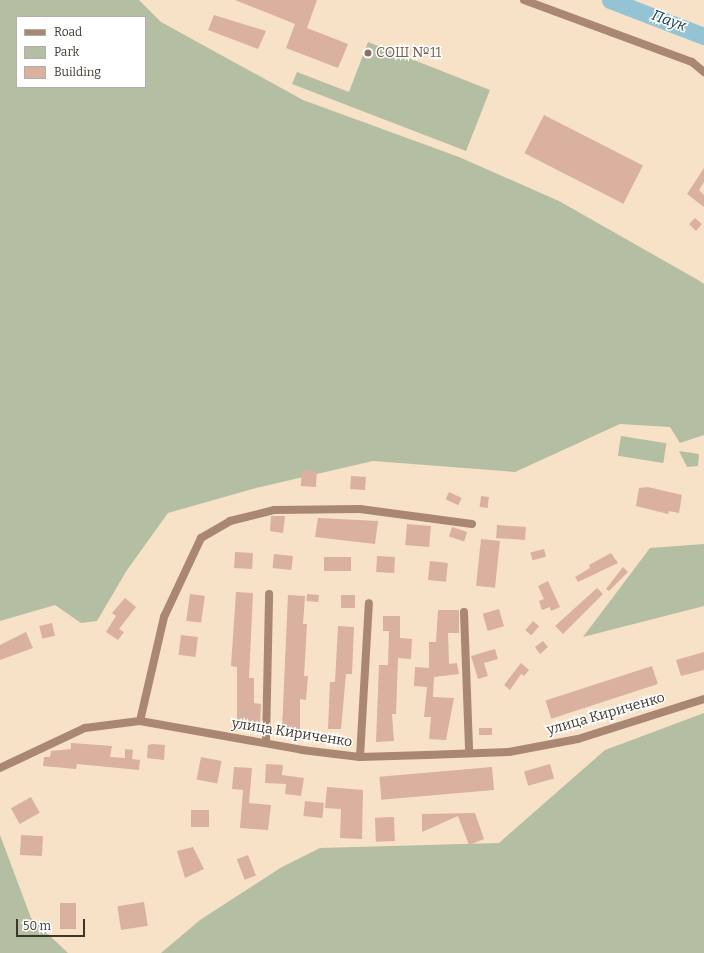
<!DOCTYPE html>
<meta charset="utf-8">
<style>
body{margin:0}
#map{position:relative;width:704px;height:953px;overflow:hidden;background:#f7e2c7;font-family:Bitter,serif}
div>[style]{position:absolute}
.green>*{inset:0;background:#b4bea2;transform-origin:0 0}
.river>*{height:17px;margin:-8.5px;padding:0 8.5px;transform-origin:8.5px;border-radius:8.5px;background:#94c4d4}
.building>*{inset:0;background:#dab09f;transform-origin:0 0}
.minor>*{height:8px;margin:-4px;padding:0 4px;transform-origin:4px;border-radius:4px;background:#a98773}
.dots>*{width:11px;height:11px;translate:-50% -50%;box-sizing:border-box;border:2px solid #fff;border-radius:50%}
span{translate:-50% -50%;white-space:nowrap;text-align:center;line-height:1.15;-webkit-text-stroke:3px #fff;paint-order:stroke}
.education-label{font-size:14px;color:#785e54}
.left{translate:0 -50%;text-align:left}
.street-label{font-size:14px;color:#3e362b}
.water-label{font-size:15px;color:#0e3a46;font-style:italic}
.legend{position:absolute;left:16px;top:16px;width:130px;height:72px;box-sizing:border-box;background:#fff;border:1px solid #b2afaa;margin:0;padding:5px 7px;list-style:none;font-size:12px;color:#3e362b}
.legend li{display:flex;align-items:center;gap:8px;height:20px}
.legend b{width:20px;border:1px solid #b2afaa}
.scale{position:absolute;left:16px;top:919px;width:69px;height:18px;box-sizing:border-box;border:2px solid #3e362b;border-top:0;padding-left:5px;font-size:12px;line-height:14px;white-space:nowrap;color:#3e362b;-webkit-text-stroke:3px #fff;paint-order:stroke}
</style>
<div id="map">
<div class="green">
<i style="clip-path:polygon(evenodd,0 0,139px 0,161px 22px,303px 100px,459px 157px,559px 201px,698px 280px,704px 284px,704px 435px,680px 443px,670px 427px,620px 424px,515px 472px,373px 461px,256px 488px,168px 513px,127px 570px,97px 621px,81px 623px,55px 605px,0 621px,0 0,17px 17px,145px 17px,145px 87px,17px 87px,17px 17px)"></i>
<i style="clip-path:polygon(368px 42px,490px 90px,466px 151px,292px 84px,297px 72px,349px 92px)"></i>
<i style="left:621px;top:436px;width:46px;height:20px;rotate:9deg"></i>
<i style="clip-path:polygon(679px 451px,699px 454px,698px 466px,687px 467px)"></i>
<i style="clip-path:polygon(704px 544px,704px 606px,583px 637px,650px 548px)"></i>
<i style="clip-path:polygon(704px 713px,704px 953px,161px 953px,200px 920px,282px 867px,320px 848px,499px 843px,605px 750px)"></i>
<i style="clip-path:polygon(0 835px,31px 918px,68px 953px,0 953px)"></i>
</div>
<div class="river">
<i style="left:610px;top:0;width:101px;rotate:21deg"></i>
</div>
<div class="building">
<i style="clip-path:polygon(235px 0,317px 0,307px 28px,348px 44px,338px 68px,286px 48px,295px 24px)"></i>
<i style="clip-path:polygon(214px 15px,266px 31px,258px 49px,208px 30px)"></i>
<i style="left:544px;top:115px;width:111px;height:43px;rotate:27deg"></i>
<i style="clip-path:polygon(704px 168px,704px 182px,699px 190px,704px 195px,704px 207px,687px 194px)"></i>
<i style="clip-path:polygon(695px 218px,702px 224px,696px 231px,689px 224px)"></i>
<i style="left:302px;top:470px;width:15px;height:16px;rotate:4deg"></i>
<i style="left:351px;top:476px;width:15px;height:13px;rotate:4deg"></i>
<i style="clip-path:polygon(648px 487px,682px 495px,679px 513px,669px 511px,668px 514px,636px 506px,639px 488px)"></i>
<i style="left:449px;top:492px;width:14px;height:8px;rotate:25deg"></i>
<i style="left:481px;top:496px;width:8px;height:11px;rotate:7deg"></i>
<i style="clip-path:polygon(271px 516px,285px 516px,283px 533px,270px 531px)"></i>
<i style="clip-path:polygon(318px 518px,378px 521px,375px 544px,315px 537px)"></i>
<i style="left:407px;top:524px;width:24px;height:21px;rotate:5deg"></i>
<i style="left:497px;top:525px;width:29px;height:13px;rotate:4deg"></i>
<i style="left:452px;top:527px;width:16px;height:10px;rotate:18deg"></i>
<i style="left:481px;top:539px;width:19px;height:47px;rotate:6deg"></i>
<i style="left:544px;top:549px;width:8px;height:14px;rotate:76deg"></i>
<i style="left:235px;top:552px;width:18px;height:16px;rotate:3deg"></i>
<i style="clip-path:polygon(611px 553px,618px 563px,578px 582px,575px 577px,590px 568px,589px 565px)"></i>
<i style="left:274px;top:554px;width:19px;height:14px;rotate:6deg"></i>
<i style="left:377px;top:556px;width:18px;height:16px;rotate:3deg"></i>
<i style="left:351px;top:557px;width:14px;height:27px;rotate:90deg"></i>
<i style="left:430px;top:561px;width:18px;height:19px;rotate:6deg"></i>
<i style="clip-path:polygon(623px 567px,628px 572px,609px 591px,606px 589px)"></i>
<i style="clip-path:polygon(548px 581px,560px 607px,551px 611px,550px 607px,542px 610px,539px 601px,544px 599px,538px 586px)"></i>
<i style="clip-path:polygon(597px 588px,603px 594px,563px 634px,555px 626px)"></i>
<i style="clip-path:polygon(236px 592px,253px 593px,249px 678px,254px 678px,254px 703px,261px 704px,260px 727px,237px 726px,237px 667px,231px 666px)"></i>
<i style="left:190px;top:594px;width:15px;height:27px;rotate:8deg"></i>
<i style="left:307px;top:594px;width:12px;height:7px;rotate:5deg"></i>
<i style="clip-path:polygon(288px 595px,305px 596px,303px 624px,307px 624px,304px 676px,308px 676px,306px 700px,300px 699px,300px 729px,282px 729px)"></i>
<i style="left:341px;top:595px;width:14px;height:13px"></i>
<i style="clip-path:polygon(125px 598px,136px 607px,119px 629px,124px 632px,118px 640px,106px 632px,116px 616px,112px 613px)"></i>
<i style="left:499px;top:609px;width:18px;height:17px;rotate:74deg"></i>
<i style="clip-path:polygon(438px 610px,459px 610px,459px 633px,448px 633px,449px 664px,457px 663px,459px 674px,434px 677px,433px 697px,454px 698px,446px 740px,429px 739px,431px 717px,424px 717px,427px 687px,414px 686px,415px 667px,429px 668px,429px 642px,436px 642px)"></i>
<i style="clip-path:polygon(383px 616px,400px 616px,400px 638px,412px 639px,411px 659px,398px 658px,396px 714px,392px 714px,394px 741px,376px 742px,379px 665px,388px 665px,389px 631px,383px 631px)"></i>
<i style="left:533px;top:621px;width:8px;height:12px;rotate:40deg"></i>
<i style="left:52px;top:623px;width:13px;height:13px;rotate:77deg"></i>
<i style="clip-path:polygon(338px 626px,354px 627px,352px 674px,346px 674px,341px 729px,328px 729px,330px 682px,335px 682px)"></i>
<i style="clip-path:polygon(26px 632px,33px 648px,0 660px,0 645px)"></i>
<i style="left:181px;top:635px;width:17px;height:20px;rotate:7deg"></i>
<i style="clip-path:polygon(543px 641px,548px 647px,540px 654px,535px 647px)"></i>
<i style="clip-path:polygon(495px 649px,498px 659px,484px 663px,488px 676px,478px 679px,471px 656px)"></i>
<i style="clip-path:polygon(704px 652px,704px 670px,681px 676px,676px 660px)"></i>
<i style="clip-path:polygon(521px 663px,529px 670px,524px 676px,521px 674px,510px 690px,504px 685px)"></i>
<i style="left:652px;top:666px;width:19px;height:112px;rotate:72deg"></i>
<i style="left:492px;top:728px;width:7px;height:13px;rotate:90deg"></i>
<i style="clip-path:polygon(71px 743px,112px 746px,110px 757px,125px 758px,125px 749px,133px 750px,132px 759px,140px 760px,139px 770px,77px 764px,76px 769px,43px 766px,44px 757px,50px 757px,51px 751px,71px 749px)"></i>
<i style="clip-path:polygon(153px 744px,165px 745px,164px 760px,147px 758px,148px 745px)"></i>
<i style="left:201px;top:757px;width:21px;height:23px;rotate:11deg"></i>
<i style="clip-path:polygon(266px 764px,283px 765px,282px 775px,304px 778px,301px 796px,285px 794px,286px 784px,265px 783px)"></i>
<i style="left:550px;top:764px;width:15px;height:27px;rotate:74deg"></i>
<i style="clip-path:polygon(234px 767px,252px 768px,249px 803px,271px 805px,268px 830px,240px 828px,243px 790px,232px 789px)"></i>
<i style="left:492px;top:767px;width:23px;height:113px;rotate:85deg"></i>
<i style="clip-path:polygon(327px 787px,363px 790px,362px 839px,340px 838px,341px 809px,325px 808px)"></i>
<i style="left:31px;top:797px;width:18px;height:23px;rotate:61deg"></i>
<i style="left:305px;top:801px;width:19px;height:15px;rotate:6deg"></i>
<i style="left:191px;top:810px;width:18px;height:17px"></i>
<i style="clip-path:polygon(475px 813px,484px 839px,469px 845px,458px 816px,422px 832px,422px 814px)"></i>
<i style="left:394px;top:817px;width:24px;height:19px;rotate:88deg"></i>
<i style="left:21px;top:835px;width:22px;height:20px;rotate:3deg"></i>
<i style="clip-path:polygon(193px 847px,204px 869px,185px 878px,177px 851px)"></i>
<i style="left:248px;top:855px;width:22px;height:12px;rotate:69deg"></i>
<i style="left:144px;top:902px;width:24px;height:27px;rotate:81deg"></i>
<i style="left:60px;top:903px;width:16px;height:26px"></i>
</div>
<div class="minor">
<i style="left:524px;top:0;width:179px;rotate:20.3deg"></i>
<i style="left:692px;top:62px;width:16px;rotate:40deg"></i>
<i style="left:464px;top:612px;width:139px;rotate:87.9deg"></i>
<i style="left:140px;top:721px;width:107px;rotate:-77deg"></i>
<i style="left:164px;top:617px;width:87px;rotate:-64.9deg"></i>
<i style="left:201px;top:538px;width:34px;rotate:-30deg"></i>
<i style="left:230px;top:521px;width:45px;rotate:-14deg"></i>
<i style="left:274px;top:510px;width:86px;rotate:-0.7deg"></i>
<i style="left:360px;top:509px;width:113px;rotate:7.6deg"></i>
<i style="left:266px;top:742px;width:148px;rotate:-88.8deg"></i>
<i style="left:360px;top:757px;width:154px;rotate:-86.7deg"></i>
<i style="left:0;top:768px;width:94px;rotate:-25.2deg"></i>
<i style="left:85px;top:728px;width:55px;rotate:-7.3deg"></i>
<i style="left:140px;top:721px;width:165px;rotate:10.1deg"></i>
<i style="left:302px;top:750px;width:58px;rotate:6.9deg"></i>
<i style="left:360px;top:757px;width:66px;rotate:-1.7deg"></i>
<i style="left:426px;top:755px;width:83px;rotate:-2.1deg"></i>
<i style="left:509px;top:752px;width:70px;rotate:-10.7deg"></i>
<i style="left:578px;top:739px;width:132px;rotate:-17.6deg"></i>
</div>
<div class="dots">
<i style="left:368px;top:53px;background:#8d6e63"></i>
</div>
<div class="education-label">
<span class="left" style="left:376px;top:53px">СОШ №11</span>
</div>
<div class="street-label">
<span style="left:606px;top:714px;rotate:-16deg">улица Кириченко</span>
<span style="left:292px;top:733px;rotate:9deg">улица Кириченко</span>
</div>
<div class="water-label">
<span style="left:669px;top:21px;rotate:20deg">Паук</span>
</div>
<ul class="legend">
<li><b style="height:5px;background:#a98773"></b>Road</li>
<li><b style="height:11px;background:#b4bea2"></b>Park</li>
<li><b style="height:11px;background:#dab09f"></b>Building</li>
</ul>
<div class="scale">50 m</div>
</div>
